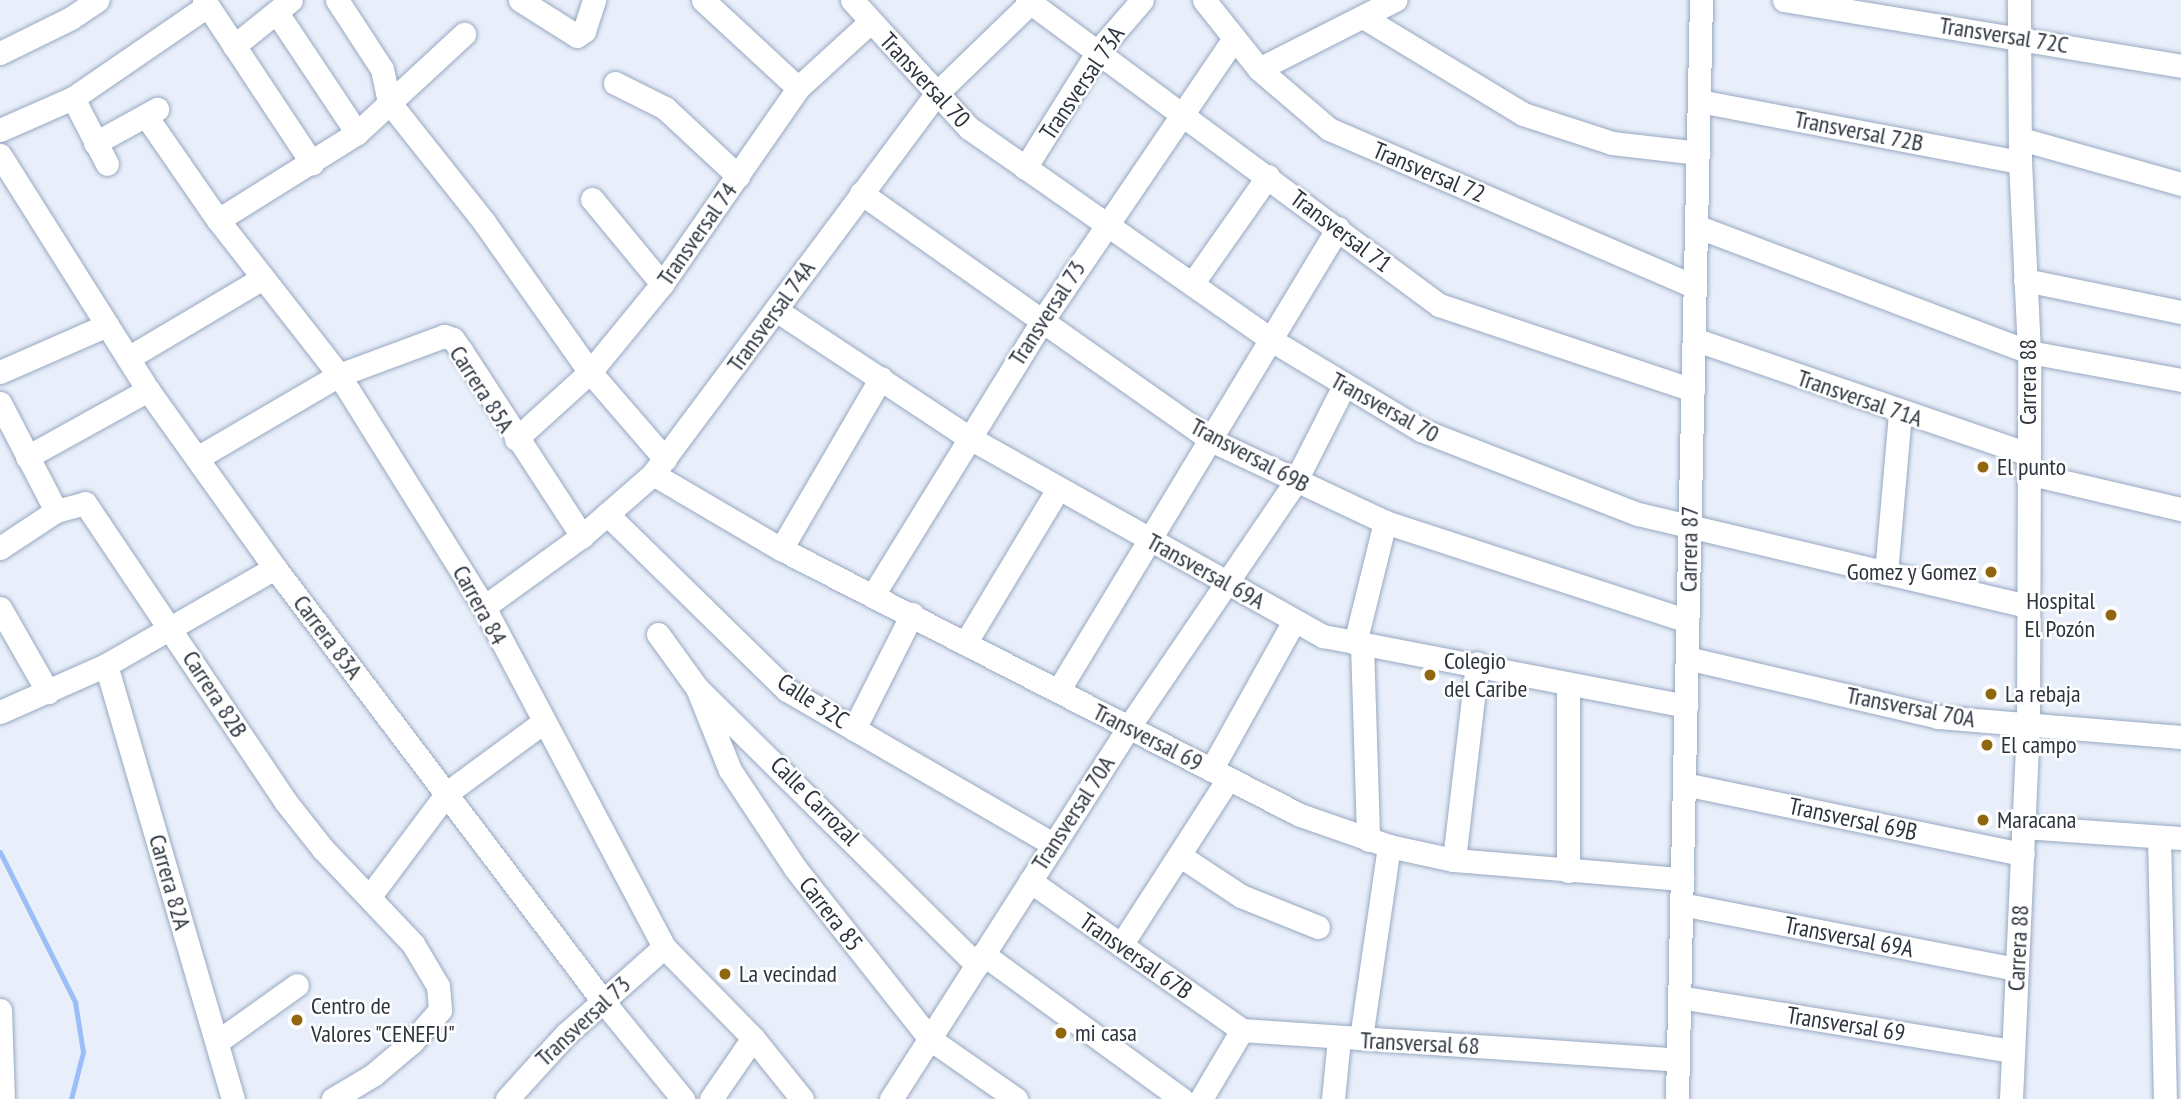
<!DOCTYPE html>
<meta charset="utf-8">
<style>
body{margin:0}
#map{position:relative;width:2181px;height:1099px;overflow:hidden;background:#e8effa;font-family:"PT Sans Narrow",sans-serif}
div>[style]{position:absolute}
.stream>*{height:5px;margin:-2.5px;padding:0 2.5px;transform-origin:2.5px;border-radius:2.5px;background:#9abff8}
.roads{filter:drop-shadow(0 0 2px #98a8c1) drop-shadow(0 0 2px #98a8c1)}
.minor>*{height:23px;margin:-11.5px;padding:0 11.5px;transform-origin:11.5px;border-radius:11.5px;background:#fff}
.dots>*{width:19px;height:19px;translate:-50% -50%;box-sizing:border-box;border:4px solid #fff;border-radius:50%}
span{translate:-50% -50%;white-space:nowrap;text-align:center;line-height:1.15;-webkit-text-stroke:5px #fff;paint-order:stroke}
.street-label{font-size:24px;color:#2d343e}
.poi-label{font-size:24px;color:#2d343e}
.left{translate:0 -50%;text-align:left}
.right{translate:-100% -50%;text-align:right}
</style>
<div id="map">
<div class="stream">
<i style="left:0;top:852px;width:168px;rotate:63.4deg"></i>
<i style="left:75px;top:1002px;width:51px;rotate:80.9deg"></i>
<i style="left:83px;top:1052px;width:49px;rotate:104.3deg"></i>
</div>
<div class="roads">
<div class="minor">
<i style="left:204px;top:0;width:196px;rotate:56.5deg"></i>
<i style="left:337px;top:0;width:82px;rotate:56.9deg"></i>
<i style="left:382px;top:69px;width:34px;rotate:78deg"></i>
<i style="left:389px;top:102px;width:153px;rotate:51.6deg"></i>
<i style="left:484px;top:222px;width:184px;rotate:54.8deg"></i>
<i style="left:590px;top:372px;width:115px;rotate:49.2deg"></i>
<i style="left:520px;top:0;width:67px;rotate:32.3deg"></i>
<i style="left:577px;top:36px;width:9px;rotate:-36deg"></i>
<i style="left:584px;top:31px;width:33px;rotate:-72deg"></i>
<i style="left:703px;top:0;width:129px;rotate:42.8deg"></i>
<i style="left:852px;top:0;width:173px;rotate:47.6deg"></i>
<i style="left:969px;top:128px;width:371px;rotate:35deg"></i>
<i style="left:1273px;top:341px;width:173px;rotate:31deg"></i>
<i style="left:1421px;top:430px;width:233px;rotate:21.2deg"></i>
<i style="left:1638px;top:514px;width:400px;rotate:13.3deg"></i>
<i style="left:1027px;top:0;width:513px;rotate:36.51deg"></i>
<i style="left:1439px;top:305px;width:268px;rotate:18.5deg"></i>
<i style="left:1204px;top:0;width:88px;rotate:51.4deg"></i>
<i style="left:1259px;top:69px;width:92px;rotate:40.6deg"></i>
<i style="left:1329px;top:129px;width:399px;rotate:23.3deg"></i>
<i style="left:1784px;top:0;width:402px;rotate:9.4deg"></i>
<i style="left:277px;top:13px;width:144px;rotate:56.3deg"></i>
<i style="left:1363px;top:17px;width:187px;rotate:31.2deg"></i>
<i style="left:1523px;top:114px;width:94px;rotate:18deg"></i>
<i style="left:1612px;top:143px;width:87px;rotate:6.6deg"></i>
<i style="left:234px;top:46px;width:73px;rotate:-38.9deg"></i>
<i style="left:0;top:53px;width:79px;rotate:-26.2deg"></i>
<i style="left:71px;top:18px;width:32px;rotate:-34deg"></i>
<i style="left:1259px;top:69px;width:153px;rotate:-26.9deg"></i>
<i style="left:615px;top:83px;width:56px;rotate:26.6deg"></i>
<i style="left:665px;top:108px;width:100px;rotate:43deg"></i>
<i style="left:73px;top:98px;width:74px;rotate:62.7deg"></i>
<i style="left:1699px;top:101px;width:327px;rotate:10.8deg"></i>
<i style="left:146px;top:116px;width:126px;rotate:55.3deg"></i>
<i style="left:218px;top:220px;width:197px;rotate:52deg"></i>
<i style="left:339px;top:375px;width:274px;rotate:58deg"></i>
<i style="left:484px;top:607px;width:385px;rotate:62.1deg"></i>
<i style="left:664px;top:947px;width:127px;rotate:45.6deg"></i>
<i style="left:753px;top:1038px;width:78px;rotate:51.2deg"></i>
<i style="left:0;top:130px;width:80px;rotate:-23.7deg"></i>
<i style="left:73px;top:98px;width:163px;rotate:-34.5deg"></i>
<i style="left:2021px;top:139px;width:166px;rotate:15.7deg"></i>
<i style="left:95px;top:143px;width:71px;rotate:-28.7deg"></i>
<i style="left:0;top:155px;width:278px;rotate:57.8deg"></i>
<i style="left:148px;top:390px;width:219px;rotate:54.5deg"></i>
<i style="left:275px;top:568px;width:543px;rotate:52.86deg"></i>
<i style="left:603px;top:1001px;width:127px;rotate:50.8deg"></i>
<i style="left:1025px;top:168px;width:138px;rotate:-58deg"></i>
<i style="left:1098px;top:51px;width:67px;rotate:-49.2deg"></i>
<i style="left:861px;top:193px;width:428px;rotate:35.2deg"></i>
<i style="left:1211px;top:440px;width:192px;rotate:25.2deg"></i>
<i style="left:1385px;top:522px;width:318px;rotate:18.1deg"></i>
<i style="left:592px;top:199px;width:110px;rotate:50.5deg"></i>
<i style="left:218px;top:220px;width:164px;rotate:-32deg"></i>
<i style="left:357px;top:133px;width:146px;rotate:-42.8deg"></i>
<i style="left:1696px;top:226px;width:356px;rotate:20.7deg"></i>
<i style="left:2029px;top:352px;width:155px;rotate:10.4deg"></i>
<i style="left:2025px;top:280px;width:159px;rotate:11.6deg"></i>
<i style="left:1192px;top:284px;width:132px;rotate:-54.9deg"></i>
<i style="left:776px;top:310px;width:230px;rotate:33.5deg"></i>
<i style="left:968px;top:437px;width:407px;rotate:29.3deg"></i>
<i style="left:1323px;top:636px;width:370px;rotate:10.9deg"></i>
<i style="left:1694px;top:339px;width:353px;rotate:19deg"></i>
<i style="left:128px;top:358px;width:157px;rotate:-30.7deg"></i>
<i style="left:0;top:372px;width:117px;rotate:-23.7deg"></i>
<i style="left:0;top:403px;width:122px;rotate:62.6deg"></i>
<i style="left:516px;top:439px;width:100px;rotate:-42.2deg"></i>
<i style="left:590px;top:372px;width:114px;rotate:-50.7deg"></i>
<i style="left:662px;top:284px;width:239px;rotate:-55.2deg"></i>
<i style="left:798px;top:88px;width:98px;rotate:-42.5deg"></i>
<i style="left:27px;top:457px;width:138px;rotate:-29deg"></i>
<i style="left:197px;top:458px;width:164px;rotate:-30.3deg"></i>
<i style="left:339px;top:375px;width:112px;rotate:-20.4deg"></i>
<i style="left:444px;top:336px;width:9px;rotate:18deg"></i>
<i style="left:453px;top:339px;width:16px;rotate:55deg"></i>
<i style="left:462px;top:352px;width:220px;rotate:56.9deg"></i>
<i style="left:2027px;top:473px;width:158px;rotate:13.2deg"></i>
<i style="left:653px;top:474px;width:148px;rotate:30.4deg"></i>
<i style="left:781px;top:549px;width:583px;rotate:27.14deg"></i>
<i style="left:1300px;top:815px;width:94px;rotate:19.2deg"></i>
<i style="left:1389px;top:846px;width:66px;rotate:12.2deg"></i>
<i style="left:1454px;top:860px;width:229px;rotate:4.8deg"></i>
<i style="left:607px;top:514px;width:252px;rotate:44.4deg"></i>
<i style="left:787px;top:690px;width:307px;rotate:30.1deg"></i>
<i style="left:0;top:548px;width:67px;rotate:-33.5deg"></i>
<i style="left:56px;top:511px;width:30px;rotate:-15deg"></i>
<i style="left:85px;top:503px;width:359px;rotate:56.1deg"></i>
<i style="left:285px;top:801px;width:61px;rotate:51.6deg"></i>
<i style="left:323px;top:849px;width:131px;rotate:46.5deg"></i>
<i style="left:413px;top:944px;width:49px;rotate:59.2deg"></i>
<i style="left:438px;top:986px;width:24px;rotate:85deg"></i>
<i style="left:440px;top:1010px;width:43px;rotate:131.2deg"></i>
<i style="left:412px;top:1042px;width:51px;rotate:139.8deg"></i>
<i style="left:373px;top:1075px;width:47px;rotate:149deg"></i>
<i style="left:781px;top:549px;width:198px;rotate:-59.7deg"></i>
<i style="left:1886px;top:573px;width:161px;rotate:-85deg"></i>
<i style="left:873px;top:595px;width:322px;rotate:-58.3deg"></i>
<i style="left:1042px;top:321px;width:340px;rotate:-55.8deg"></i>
<i style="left:484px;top:607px;width:121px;rotate:-35.9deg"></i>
<i style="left:582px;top:536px;width:94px;rotate:-41.1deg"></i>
<i style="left:653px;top:474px;width:474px;rotate:-53.3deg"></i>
<i style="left:936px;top:94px;width:135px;rotate:-44.1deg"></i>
<i style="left:0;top:608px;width:97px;rotate:60.3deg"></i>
<i style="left:658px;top:634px;width:67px;rotate:54.2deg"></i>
<i style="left:697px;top:688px;width:394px;rotate:44.7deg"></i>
<i style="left:966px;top:642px;width:179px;rotate:-59deg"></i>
<i style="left:1355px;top:643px;width:125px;rotate:-76.1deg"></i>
<i style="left:1362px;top:644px;width:196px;rotate:88.2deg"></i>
<i style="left:1687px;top:658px;width:258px;rotate:13.2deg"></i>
<i style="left:1938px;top:717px;width:244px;rotate:4.7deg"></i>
<i style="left:106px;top:665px;width:452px;rotate:73.7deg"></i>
<i style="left:1568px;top:685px;width:186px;rotate:90deg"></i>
<i style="left:697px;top:688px;width:88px;rotate:68.1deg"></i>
<i style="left:730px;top:770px;width:118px;rotate:56.4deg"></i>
<i style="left:795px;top:868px;width:218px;rotate:51.7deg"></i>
<i style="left:930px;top:1039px;width:105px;rotate:34.9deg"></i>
<i style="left:1058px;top:691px;width:541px;rotate:-58.84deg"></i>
<i style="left:0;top:712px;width:116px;rotate:-23.9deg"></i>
<i style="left:106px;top:665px;width:195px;rotate:-29.9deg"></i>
<i style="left:854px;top:729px;width:129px;rotate:-63.2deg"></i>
<i style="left:1211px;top:770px;width:171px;rotate:-60.9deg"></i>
<i style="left:1684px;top:784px;width:346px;rotate:11.7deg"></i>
<i style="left:2024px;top:827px;width:157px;rotate:4deg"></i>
<i style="left:2159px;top:837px;width:262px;rotate:88.7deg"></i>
<i style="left:1182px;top:857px;width:71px;rotate:33.5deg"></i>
<i style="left:1241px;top:896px;width:83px;rotate:21.9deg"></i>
<i style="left:1454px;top:860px;width:198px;rotate:-83.3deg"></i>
<i style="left:1030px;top:881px;width:259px;rotate:35.1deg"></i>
<i style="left:1242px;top:1030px;width:437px;rotate:3.9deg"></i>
<i style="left:370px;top:896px;width:129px;rotate:-53.2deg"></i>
<i style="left:447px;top:793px;width:118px;rotate:-36.4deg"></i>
<i style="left:1681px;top:904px;width:341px;rotate:11deg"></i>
<i style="left:1121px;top:945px;width:197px;rotate:-57.2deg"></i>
<i style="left:983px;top:954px;width:246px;rotate:36.1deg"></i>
<i style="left:1679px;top:997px;width:338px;rotate:9.2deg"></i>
<i style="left:0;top:1010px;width:89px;rotate:88.1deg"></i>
<i style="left:1361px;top:1038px;width:194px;rotate:-81.7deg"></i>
<i style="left:217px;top:1042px;width:98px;rotate:-35.5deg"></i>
<i style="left:507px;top:1099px;width:88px;rotate:-47.8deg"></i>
<i style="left:566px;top:1034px;width:131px;rotate:-41.6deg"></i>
<i style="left:711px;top:1099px;width:74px;rotate:-55.5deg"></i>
<i style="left:891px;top:1099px;width:440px;rotate:-57.4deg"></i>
<i style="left:1128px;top:728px;width:297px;rotate:-55.8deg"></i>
<i style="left:1295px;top:482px;width:108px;rotate:-63deg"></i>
<i style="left:1201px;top:1099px;width:80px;rotate:-59.3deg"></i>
<i style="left:1333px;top:1099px;width:60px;rotate:-84.3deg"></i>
<i style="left:1677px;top:1099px;width:1099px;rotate:-88.75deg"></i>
<i style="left:2011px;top:1099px;width:373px;rotate:-87.4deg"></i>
<i style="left:2028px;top:726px;width:374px;rotate:-89.8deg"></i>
<i style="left:2029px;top:352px;width:190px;rotate:-92.7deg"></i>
<i style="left:2020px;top:162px;width:162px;rotate:-90.4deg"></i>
</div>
</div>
<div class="dots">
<i style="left:1983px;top:467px;background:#90660e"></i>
<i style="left:1991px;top:572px;background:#90660e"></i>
<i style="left:2111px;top:615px;background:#90660e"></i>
<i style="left:1430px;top:675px;background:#90660e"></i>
<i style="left:1991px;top:694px;background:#90660e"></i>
<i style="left:1987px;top:745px;background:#90660e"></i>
<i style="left:1983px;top:820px;background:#90660e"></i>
<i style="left:725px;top:974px;background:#90660e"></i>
<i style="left:297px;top:1020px;background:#90660e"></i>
<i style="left:1061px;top:1033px;background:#90660e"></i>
</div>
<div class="street-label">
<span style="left:2004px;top:35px;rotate:9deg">Transversal 72C</span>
<span style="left:925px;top:80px;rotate:47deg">Transversal 70</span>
<span style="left:1082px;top:83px;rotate:-56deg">Transversal 73A</span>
<span style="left:1859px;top:131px;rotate:11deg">Transversal 72B</span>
<span style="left:1429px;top:172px;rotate:23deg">Transversal 72</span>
<span style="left:1341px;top:231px;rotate:37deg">Transversal 71</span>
<span style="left:697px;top:234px;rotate:-55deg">Transversal 74</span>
<span style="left:1047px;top:313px;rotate:-57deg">Transversal 73</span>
<span style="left:771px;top:316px;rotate:-54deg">Transversal 74A</span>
<span style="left:2028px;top:382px;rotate:-90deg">Carrera 88</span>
<span style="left:482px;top:389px;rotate:57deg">Carrera 85A</span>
<span style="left:1860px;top:398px;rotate:19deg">Transversal 71A</span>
<span style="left:1385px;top:407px;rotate:29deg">Transversal 70</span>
<span style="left:1250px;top:455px;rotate:28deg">Transversal 69B</span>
<span style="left:1689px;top:549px;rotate:-89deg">Carrera 87</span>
<span style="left:1206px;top:571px;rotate:29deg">Transversal 69A</span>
<span style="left:480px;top:605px;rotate:61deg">Carrera 84</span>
<span style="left:328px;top:637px;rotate:53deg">Carrera 83A</span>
<span style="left:215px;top:694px;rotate:57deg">Carrera 82B</span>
<span style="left:813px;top:701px;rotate:33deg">Calle 32C</span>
<span style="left:1911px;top:707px;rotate:11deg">Transversal 70A</span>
<span style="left:1148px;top:737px;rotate:27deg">Transversal 69</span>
<span style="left:815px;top:801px;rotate:45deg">Calle Carrozal</span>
<span style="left:1073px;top:813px;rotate:-57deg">Transversal 70A</span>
<span style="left:1853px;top:819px;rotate:12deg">Transversal 69B</span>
<span style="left:170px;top:882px;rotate:74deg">Carrera 82A</span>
<span style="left:831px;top:914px;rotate:52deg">Carrera 85</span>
<span style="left:1849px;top:937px;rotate:11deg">Transversal 69A</span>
<span style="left:2018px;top:948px;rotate:-87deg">Carrera 88</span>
<span style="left:1136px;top:956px;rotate:35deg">Transversal 67B</span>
<span style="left:583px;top:1021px;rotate:-43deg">Transversal 73</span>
<span style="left:1846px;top:1024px;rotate:9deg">Transversal 69</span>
<span style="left:1420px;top:1043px;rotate:3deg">Transversal 68</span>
</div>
<div class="poi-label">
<span class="left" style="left:1997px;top:467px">El punto</span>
<span class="right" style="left:1977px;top:572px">Gomez y Gomez</span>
<span class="right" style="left:2095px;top:615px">Hospital<br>El Pozón</span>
<span class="left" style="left:1444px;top:675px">Colegio<br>del Caribe</span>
<span class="left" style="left:2005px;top:694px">La rebaja</span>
<span class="left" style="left:2001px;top:745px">El campo</span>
<span class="left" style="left:1997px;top:820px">Maracana</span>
<span class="left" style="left:739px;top:974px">La vecindad</span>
<span class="left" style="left:311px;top:1020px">Centro de<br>Valores "CENEFU"</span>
<span class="left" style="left:1075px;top:1033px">mi casa</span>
</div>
</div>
